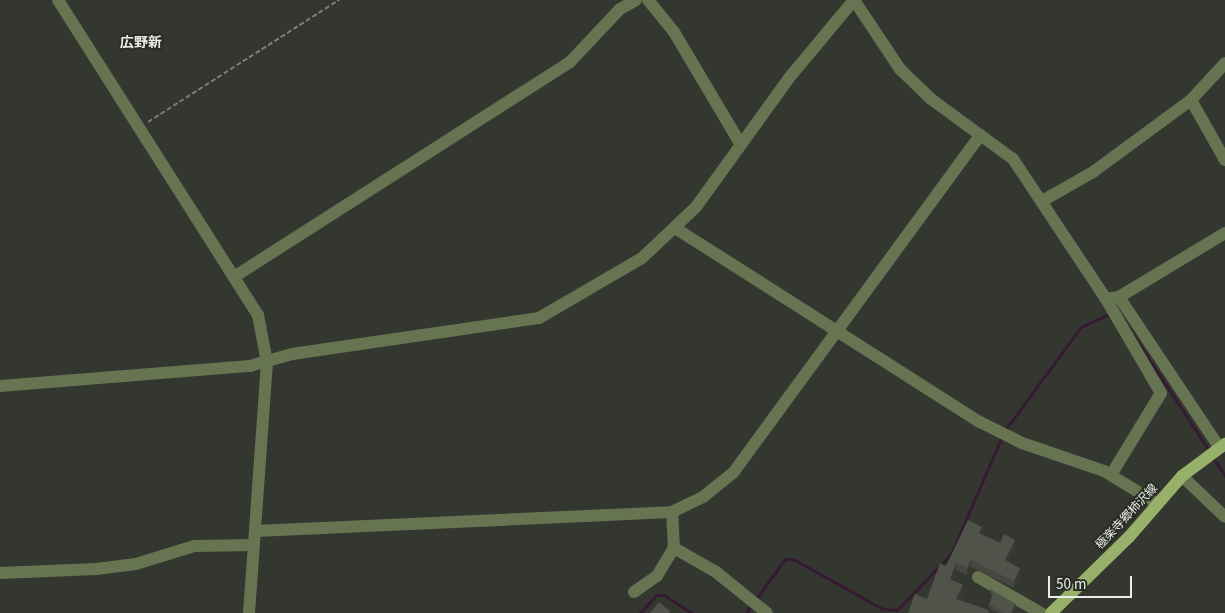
<!DOCTYPE html>
<meta charset="utf-8">
<style>
body{margin:0}
#map{position:relative;width:1225px;height:613px;overflow:hidden;background:#34372f;font-family:"Source Sans 3","Noto Sans JP",sans-serif}
div>[style]{position:absolute}
.stream>*{height:3px;margin:-1.5px;padding:0 1.5px;transform-origin:1.5px;border-radius:1.5px;background:#351b32}
.path>*{height:2px;margin-top:-1px;transform-origin:0;background:repeating-linear-gradient(90deg,#7c7f78 0 5px,transparent 0 7.5px)}
.minor>*{height:12px;margin:-6px;padding:0 6px;transform-origin:6px;border-radius:6px;background:#677452}
.major>*{height:12px;margin:-6px;padding:0 6px;transform-origin:6px;border-radius:6px;background:#97b06a}
.wall>*{inset:0;background:#454740}
.shaded-wall>*{inset:0;background:#383a34}
.building>*{inset:0;background:#50534a}
span{translate:-50% -50%;white-space:nowrap;text-align:center;line-height:1.15;-webkit-text-stroke:4px #2a2d25;paint-order:stroke}
.street-label{font-size:12px;color:#ebeee8}
.neighbourhood-label{font-size:14px;color:#ebeee8;font-weight:700}
.scale{position:absolute;left:1048px;top:576px;width:84px;height:22px;box-sizing:border-box;border:2px solid #ebeee8;border-top:0;padding-left:6px;font-size:15px;line-height:18px;white-space:nowrap;color:#ebeee8;-webkit-text-stroke:4px #2a2d25;paint-order:stroke}
</style>
<div id="map">
<div class="stream">
<i style="left:1116px;top:309px;width:171px;rotate:56.7deg"></i>
<i style="left:1005px;top:430px;width:128px;rotate:-53.6deg"></i>
<i style="left:1081px;top:327px;width:33px;rotate:-25deg"></i>
<i style="left:1213px;top:458px;width:22px;rotate:56deg"></i>
<i style="left:756px;top:599px;width:49px;rotate:-54.1deg"></i>
<i style="left:785px;top:559px;width:8px"></i>
<i style="left:793px;top:559px;width:103px;rotate:29.1deg"></i>
<i style="left:883px;top:609px;width:14px;rotate:4deg"></i>
<i style="left:897px;top:610px;width:78px;rotate:-46deg"></i>
<i style="left:951px;top:554px;width:129px;rotate:-66.6deg"></i>
<i style="left:640px;top:613px;width:24px;rotate:-48deg"></i>
<i style="left:656px;top:595px;width:8px"></i>
<i style="left:664px;top:595px;width:33px;rotate:33deg"></i>
<i style="left:746px;top:613px;width:11px;rotate:-56deg"></i>
</div>
<div class="path">
<i style="left:148px;top:122px;width:227px;rotate:-32.6deg"></i>
</div>
<div class="minor">
<i style="left:58px;top:0;width:373px;rotate:57.6deg"></i>
<i style="left:258px;top:315px;width:48px;rotate:79.2deg"></i>
<i style="left:267px;top:362px;width:252px;rotate:94.1deg"></i>
<i style="left:648px;top:0;width:41px;rotate:50.9deg"></i>
<i style="left:674px;top:32px;width:131px;rotate:59.3deg"></i>
<i style="left:854px;top:0;width:83px;rotate:56.3deg"></i>
<i style="left:900px;top:69px;width:43px;rotate:44.1deg"></i>
<i style="left:931px;top:99px;width:102px;rotate:36.2deg"></i>
<i style="left:1013px;top:159px;width:168px;rotate:56.4deg"></i>
<i style="left:1106px;top:299px;width:13px;rotate:-9deg"></i>
<i style="left:1119px;top:297px;width:180px;rotate:56.3deg"></i>
<i style="left:1191px;top:100px;width:69px;rotate:60.5deg"></i>
<i style="left:1042px;top:201px;width:59px;rotate:-29.6deg"></i>
<i style="left:1093px;top:172px;width:122px;rotate:-36.3deg"></i>
<i style="left:1191px;top:100px;width:50px;rotate:-47.4deg"></i>
<i style="left:675px;top:228px;width:361px;rotate:32.5deg"></i>
<i style="left:980px;top:422px;width:47px;rotate:26.6deg"></i>
<i style="left:1022px;top:443px;width:87px;rotate:18.9deg"></i>
<i style="left:1104px;top:471px;width:63px;rotate:31.4deg"></i>
<i style="left:237px;top:275px;width:395px;rotate:-32.6deg"></i>
<i style="left:570px;top:62px;width:73px;rotate:-46.7deg"></i>
<i style="left:620px;top:9px;width:18px;rotate:-29deg"></i>
<i style="left:1119px;top:297px;width:124px;rotate:-31.1deg"></i>
<i style="left:1106px;top:299px;width:109px;rotate:59.7deg"></i>
<i style="left:1161px;top:393px;width:96px;rotate:121.4deg"></i>
<i style="left:0;top:386px;width:251px;rotate:-4.6deg"></i>
<i style="left:250px;top:366px;width:44px;rotate:-15.9deg"></i>
<i style="left:292px;top:354px;width:250px;rotate:-8.3deg"></i>
<i style="left:539px;top:318px;width:119px;rotate:-30.2deg"></i>
<i style="left:642px;top:258px;width:74px;rotate:-43.4deg"></i>
<i style="left:696px;top:207px;width:159px;rotate:-54.2deg"></i>
<i style="left:789px;top:78px;width:102px;rotate:-50.2deg"></i>
<i style="left:1182px;top:476px;width:59px;rotate:43.6deg"></i>
<i style="left:256px;top:531px;width:416px;rotate:-2.6deg"></i>
<i style="left:672px;top:512px;width:34px;rotate:-26deg"></i>
<i style="left:703px;top:497px;width:38px;rotate:-39deg"></i>
<i style="left:733px;top:473px;width:419px;rotate:-53.8deg"></i>
<i style="left:674px;top:548px;width:48px;rotate:29.7deg"></i>
<i style="left:716px;top:572px;width:65px;rotate:38.8deg"></i>
<i style="left:0;top:573px;width:96px;rotate:-2.4deg"></i>
<i style="left:96px;top:569px;width:40px;rotate:-7.1deg"></i>
<i style="left:136px;top:564px;width:61px;rotate:-17.2deg"></i>
<i style="left:194px;top:546px;width:60px;rotate:-1deg"></i>
<i style="left:978px;top:577px;width:73px;rotate:29.7deg"></i>
<i style="left:634px;top:592px;width:28px;rotate:-35deg"></i>
<i style="left:657px;top:576px;width:33px;rotate:-59deg"></i>
<i style="left:674px;top:548px;width:36px;rotate:-93deg"></i>
</div>
<div class="major">
<i style="left:1051px;top:613px;width:109px;rotate:-44.3deg"></i>
<i style="left:1129px;top:537px;width:81px;rotate:-49deg"></i>
<i style="left:1182px;top:476px;width:54px;rotate:-36.7deg"></i>
</div>
<div class="wall">
<i style="clip-path:polygon(982px 534px,1000px 543px,1015px 547px,1008px 562px,1020px 575px,1014px 588px,971px 567px,967px 575px,956px 570px,952px 580px,963px 592px,959px 600px,989px 613px,927px 599px,946px 566px)"></i>
<i style="clip-path:polygon(990px 589px,1016px 608px,1013px 613px,998px 613px,989px 608px,989px 604px,992px 597px,990px 593px)"></i>
</div>
<div class="shaded-wall">
<i style="clip-path:polygon(1015px 540px,1015px 547px,1005px 567px,1005px 560px)"></i>
<i style="clip-path:polygon(971px 560px,971px 567px,967px 575px,967px 568px)"></i>
<i style="clip-path:polygon(956px 563px,956px 570px,950px 586px,950px 579px)"></i>
<i style="clip-path:polygon(1020px 568px,1020px 575px,1014px 588px,1014px 581px)"></i>
<i style="clip-path:polygon(963px 585px,963px 592px,956px 606px,956px 599px)"></i>
<i style="clip-path:polygon(1016px 604px,1016px 608px,1013px 613px,1011px 613px)"></i>
</div>
<div class="building">
<i style="clip-path:polygon(968px 520px,982px 527px,979px 533px,1000px 543px,1004px 534px,1015px 540px,1005px 560px,1020px 568px,1014px 581px,971px 560px,967px 568px,956px 563px,950px 579px,963px 585px,956px 599px,989px 610px,988px 613px,908px 613px,915px 594px,927px 599px,940px 563px,946px 566px)"></i>
<i style="clip-path:polygon(990px 589px,1016px 604px,1011px 613px,1005px 613px,989px 604px,993px 595px)"></i>
<i style="clip-path:polygon(659px 602px,670px 611px,669px 613px,650px 613px)"></i>
</div>
<div class="street-label">
<span style="left:1127px;top:517px;rotate:-47deg">極楽寺郷柿沢線</span>
</div>
<div class="neighbourhood-label">
<span style="left:141px;top:43px">広野新</span>
</div>
<div class="scale">50 m</div>
</div>
